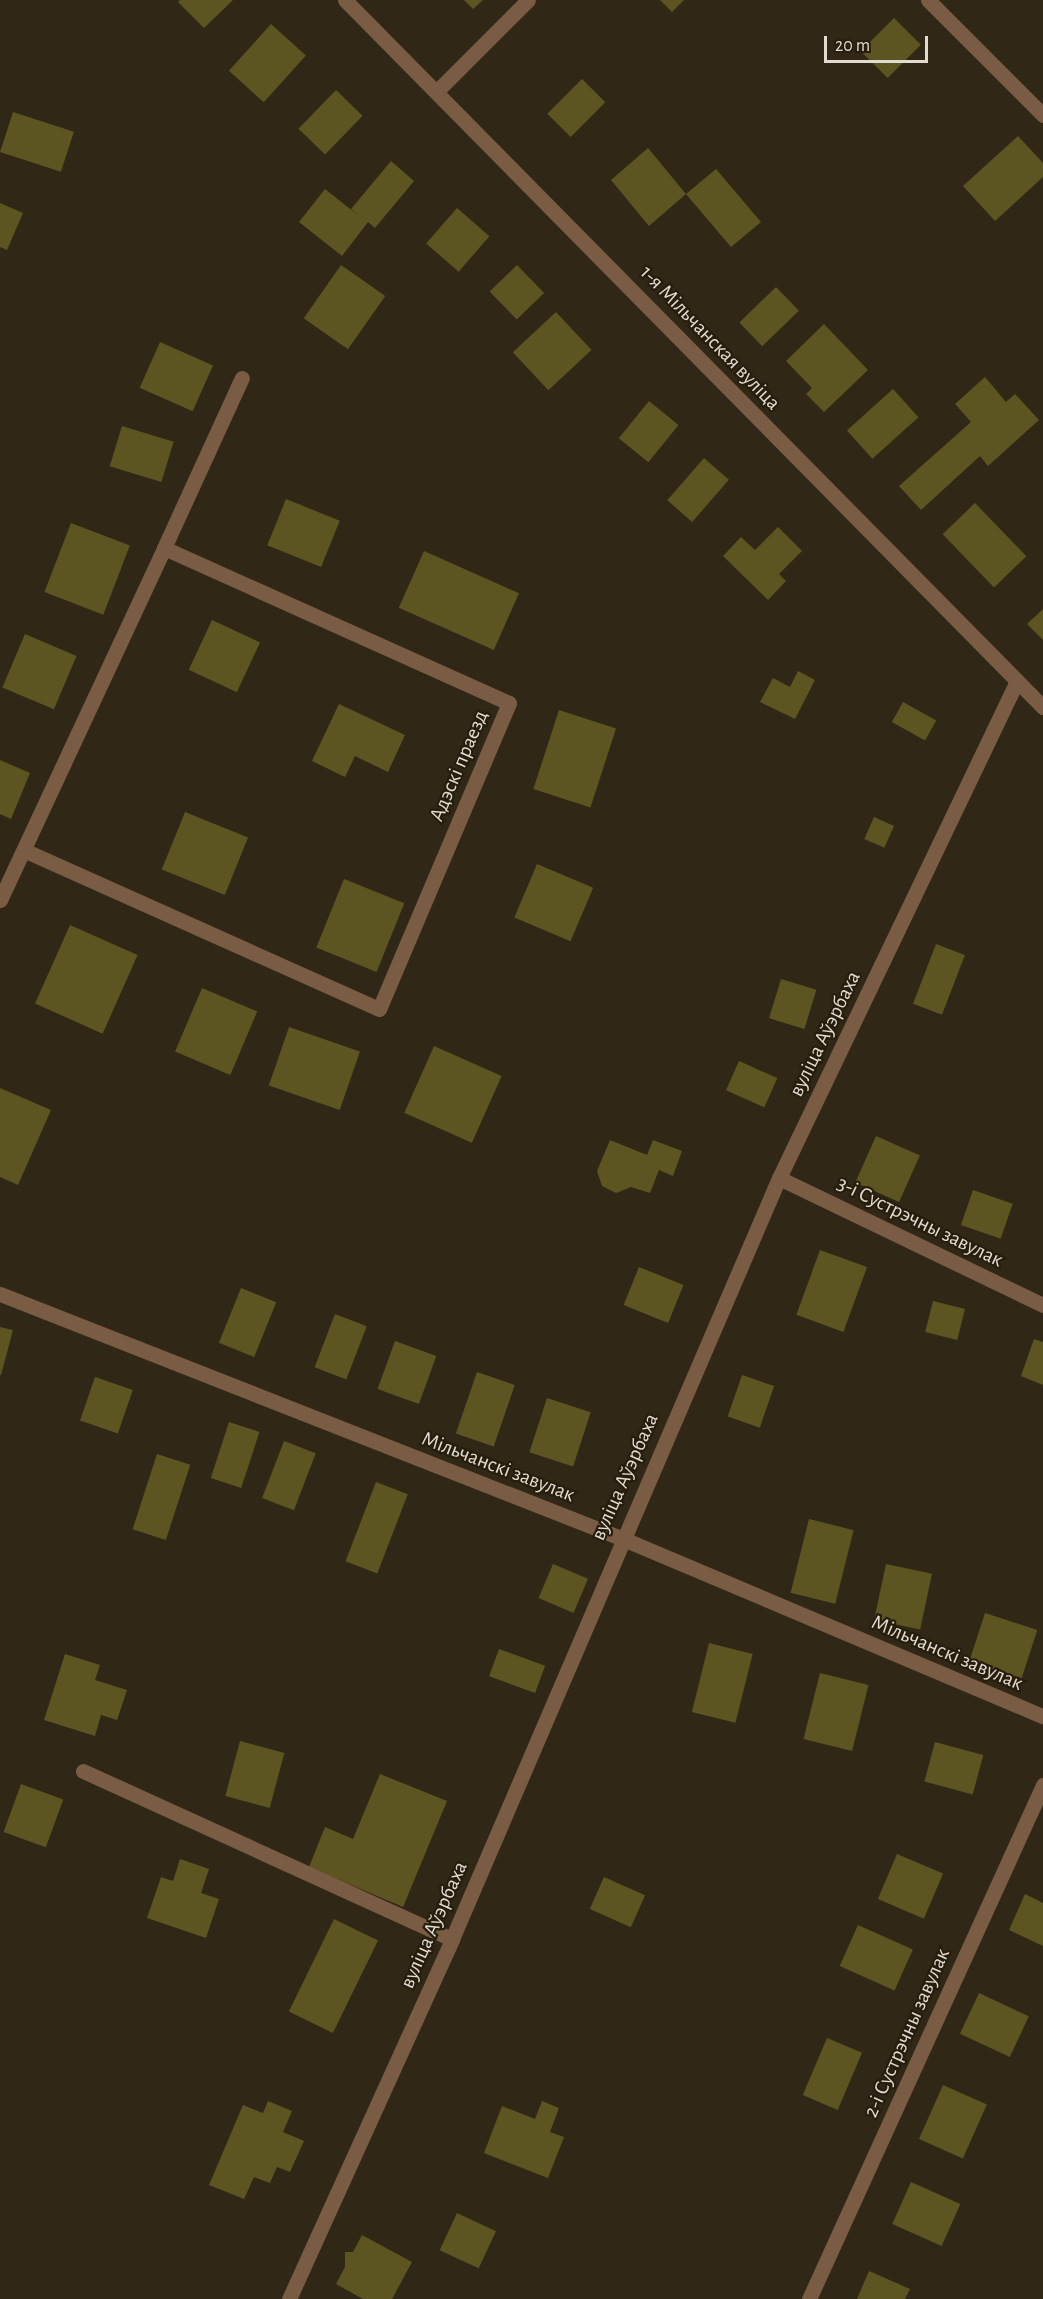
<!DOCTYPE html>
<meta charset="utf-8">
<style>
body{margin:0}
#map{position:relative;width:1043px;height:2299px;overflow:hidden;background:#312716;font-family:"Alegreya Sans",sans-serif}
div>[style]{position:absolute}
.building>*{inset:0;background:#5c5521;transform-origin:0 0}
.minor>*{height:15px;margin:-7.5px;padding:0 7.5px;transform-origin:7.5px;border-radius:7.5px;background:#795c43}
span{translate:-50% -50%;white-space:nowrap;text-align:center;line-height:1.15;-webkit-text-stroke:4.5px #271d0c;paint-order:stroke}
.street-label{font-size:21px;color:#e1dbd1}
.scale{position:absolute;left:824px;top:36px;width:104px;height:27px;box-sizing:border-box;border:3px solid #e1dbd1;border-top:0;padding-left:8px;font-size:18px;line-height:21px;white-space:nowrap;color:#e1dbd1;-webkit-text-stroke:4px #271d0c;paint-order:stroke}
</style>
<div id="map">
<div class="building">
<i style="clip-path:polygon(233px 0,204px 28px,178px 2px,180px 0)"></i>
<i style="clip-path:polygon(464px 0,483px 0,473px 9px)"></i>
<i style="clip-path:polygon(660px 0,684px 0,672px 12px)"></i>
<i style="left:894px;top:18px;width:38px;height:47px;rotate:45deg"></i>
<i style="left:271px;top:24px;width:47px;height:63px;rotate:42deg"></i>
<i style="left:582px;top:79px;width:33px;height:49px;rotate:45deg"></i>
<i style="left:336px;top:90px;width:37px;height:54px;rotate:44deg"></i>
<i style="left:13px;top:112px;width:64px;height:42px;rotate:18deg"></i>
<i style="clip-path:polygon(1018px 136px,1043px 163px,1043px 177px,995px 221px,963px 186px)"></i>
<i style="clip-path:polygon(648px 148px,686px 194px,716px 169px,761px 222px,731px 247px,686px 194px,649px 226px,611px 180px)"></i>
<i style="clip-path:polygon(391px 161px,414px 181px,375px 228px,368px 222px,342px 256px,299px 222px,325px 189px,359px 216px,351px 209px)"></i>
<i style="clip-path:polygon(0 203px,23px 213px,7px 250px,0 247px)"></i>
<i style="left:457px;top:208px;width:43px;height:47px;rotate:41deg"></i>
<i style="left:341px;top:265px;width:54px;height:65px;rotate:35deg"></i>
<i style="left:517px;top:265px;width:39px;height:38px;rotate:46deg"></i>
<i style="left:776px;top:287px;width:33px;height:51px;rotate:46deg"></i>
<i style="left:556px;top:312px;width:52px;height:59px;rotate:47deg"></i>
<i style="clip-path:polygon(824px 324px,868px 370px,824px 412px,806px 394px,812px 388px,786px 361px)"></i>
<i style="left:160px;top:342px;width:58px;height:50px;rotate:24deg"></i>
<i style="clip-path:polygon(985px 377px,1006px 402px,1015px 394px,1039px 420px,988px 466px,980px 456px,921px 510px,899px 486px,971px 422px,955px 404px)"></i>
<i style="left:893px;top:389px;width:38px;height:62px;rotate:48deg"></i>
<i style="left:649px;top:401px;width:38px;height:48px;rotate:39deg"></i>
<i style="left:122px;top:426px;width:54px;height:42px;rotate:17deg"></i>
<i style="left:704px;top:458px;width:33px;height:56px;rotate:41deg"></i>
<i style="left:286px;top:499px;width:58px;height:50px;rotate:22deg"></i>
<i style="left:975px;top:503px;width:74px;height:45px;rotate:46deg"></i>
<i style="left:71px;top:523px;width:63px;height:74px;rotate:21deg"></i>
<i style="clip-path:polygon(778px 527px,802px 551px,779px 574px,786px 581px,768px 600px,723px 556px,741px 537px,755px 550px)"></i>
<i style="left:424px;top:551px;width:104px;height:62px;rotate:24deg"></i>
<i style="clip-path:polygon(1043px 609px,1043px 640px,1027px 624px)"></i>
<i style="left:212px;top:620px;width:53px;height:55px;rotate:25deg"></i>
<i style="left:25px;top:634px;width:56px;height:58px;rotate:23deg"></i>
<i style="clip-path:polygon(798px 671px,815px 680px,795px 719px,760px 702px,773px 678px,790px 687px)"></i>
<i style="left:903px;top:702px;width:38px;height:23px;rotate:29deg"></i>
<i style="clip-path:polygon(339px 704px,405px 735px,388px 772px,355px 756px,345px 777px,312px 761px)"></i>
<i style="left:559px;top:710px;width:60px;height:83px;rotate:18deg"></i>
<i style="clip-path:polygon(0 760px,30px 773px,11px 819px,0 814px)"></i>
<i style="left:185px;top:812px;width:68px;height:62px;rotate:22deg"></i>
<i style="left:874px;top:817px;width:22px;height:24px;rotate:24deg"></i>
<i style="left:537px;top:864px;width:61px;height:58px;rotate:23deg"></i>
<i style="left:344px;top:879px;width:65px;height:74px;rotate:22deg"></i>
<i style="left:70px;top:925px;width:74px;height:86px;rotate:24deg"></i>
<i style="left:936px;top:944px;width:31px;height:64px;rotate:21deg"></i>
<i style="left:781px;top:979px;width:37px;height:41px;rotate:17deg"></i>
<i style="left:202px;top:988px;width:60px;height:69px;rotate:23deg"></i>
<i style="left:289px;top:1027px;width:75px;height:62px;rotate:19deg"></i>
<i style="left:434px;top:1046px;width:74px;height:73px;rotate:24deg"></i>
<i style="left:739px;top:1061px;width:42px;height:32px;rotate:24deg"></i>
<i style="clip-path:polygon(0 1088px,51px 1110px,18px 1185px,0 1177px)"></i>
<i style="left:876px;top:1136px;width:48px;height:51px;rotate:24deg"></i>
<i style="clip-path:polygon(610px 1140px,647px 1155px,653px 1140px,682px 1151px,673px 1176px,659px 1170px,650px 1193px,631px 1187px,616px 1193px,602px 1186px,597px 1171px)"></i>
<i style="left:973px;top:1190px;width:42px;height:37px;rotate:19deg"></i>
<i style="left:820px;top:1250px;width:50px;height:69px;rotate:20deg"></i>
<i style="left:639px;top:1267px;width:48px;height:41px;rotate:22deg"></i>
<i style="left:241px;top:1288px;width:38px;height:59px;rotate:22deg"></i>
<i style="left:933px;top:1301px;width:33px;height:32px;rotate:14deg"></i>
<i style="left:335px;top:1314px;width:34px;height:57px;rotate:21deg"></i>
<i style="clip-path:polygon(0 1327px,13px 1330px,1px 1375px,0 1375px)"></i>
<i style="clip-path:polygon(1034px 1339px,1043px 1342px,1043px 1385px,1021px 1376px)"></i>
<i style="left:395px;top:1341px;width:44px;height:51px;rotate:20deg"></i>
<i style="left:477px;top:1372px;width:40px;height:65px;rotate:19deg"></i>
<i style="left:742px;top:1375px;width:34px;height:44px;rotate:19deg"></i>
<i style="left:95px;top:1377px;width:40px;height:46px;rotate:19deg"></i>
<i style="left:547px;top:1398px;width:46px;height:57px;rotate:18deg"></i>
<i style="left:229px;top:1422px;width:32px;height:59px;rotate:18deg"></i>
<i style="left:284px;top:1441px;width:34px;height:61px;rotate:21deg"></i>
<i style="left:157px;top:1454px;width:35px;height:79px;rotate:18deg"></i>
<i style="left:376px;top:1482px;width:34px;height:85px;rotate:21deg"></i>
<i style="left:809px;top:1519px;width:46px;height:76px;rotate:14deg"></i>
<i style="left:553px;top:1564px;width:38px;height:37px;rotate:23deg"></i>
<i style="left:886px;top:1564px;width:47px;height:57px;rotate:12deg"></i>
<i style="left:985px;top:1613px;width:55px;height:56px;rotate:18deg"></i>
<i style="left:709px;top:1643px;width:45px;height:71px;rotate:14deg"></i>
<i style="left:499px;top:1649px;width:49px;height:29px;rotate:20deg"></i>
<i style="clip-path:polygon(65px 1654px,100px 1665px,95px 1680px,127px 1690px,117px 1720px,101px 1715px,95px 1736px,44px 1720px)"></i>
<i style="left:820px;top:1673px;width:50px;height:68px;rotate:14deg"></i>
<i style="left:240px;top:1741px;width:46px;height:57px;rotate:15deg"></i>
<i style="left:935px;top:1742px;width:50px;height:41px;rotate:15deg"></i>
<i style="clip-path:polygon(380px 1774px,447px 1801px,403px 1907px,309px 1867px,325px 1827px,353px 1839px)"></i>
<i style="left:21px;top:1784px;width:45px;height:51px;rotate:20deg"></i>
<i style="left:897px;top:1854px;width:50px;height:49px;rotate:23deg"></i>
<i style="clip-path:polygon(180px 1859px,209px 1869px,201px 1893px,219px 1899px,206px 1938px,147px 1918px,161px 1877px,173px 1881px)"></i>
<i style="left:604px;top:1877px;width:45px;height:35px;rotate:24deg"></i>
<i style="clip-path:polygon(1025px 1894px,1043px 1903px,1043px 1946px,1009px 1930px)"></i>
<i style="left:334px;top:1919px;width:49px;height:103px;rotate:26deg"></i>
<i style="left:858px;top:1925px;width:60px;height:45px;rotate:24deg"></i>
<i style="left:979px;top:1993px;width:55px;height:45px;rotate:25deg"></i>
<i style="left:827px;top:2038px;width:38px;height:62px;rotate:23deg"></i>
<i style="left:943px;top:2085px;width:48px;height:59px;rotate:24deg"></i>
<i style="clip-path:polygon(268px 2101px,292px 2111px,283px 2132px,304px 2141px,290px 2172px,277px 2167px,270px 2183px,254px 2177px,244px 2199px,209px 2185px,243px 2105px,263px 2113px)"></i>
<i style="clip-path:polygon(542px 2101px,559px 2108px,550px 2132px,564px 2137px,548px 2178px,484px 2153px,502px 2106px,535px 2119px)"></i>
<i style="left:911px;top:2182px;width:54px;height:46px;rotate:24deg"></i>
<i style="left:457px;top:2213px;width:43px;height:41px;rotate:25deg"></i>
<i style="clip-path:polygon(362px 2235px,412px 2262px,392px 2299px,363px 2299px,336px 2284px,345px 2267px,345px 2252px,353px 2252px)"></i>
<i style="clip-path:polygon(869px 2271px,910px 2289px,905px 2299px,857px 2299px)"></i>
</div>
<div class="minor">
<i style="left:345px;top:0;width:994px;rotate:45.37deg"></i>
<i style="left:928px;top:0;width:163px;rotate:45deg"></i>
<i style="left:438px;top:90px;width:127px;rotate:-45deg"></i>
<i style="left:164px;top:548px;width:187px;rotate:-65.4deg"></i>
<i style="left:0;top:900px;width:388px;rotate:-65deg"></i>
<i style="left:164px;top:548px;width:378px;rotate:24.2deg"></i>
<i style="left:509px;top:703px;width:332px;rotate:113deg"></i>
<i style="left:379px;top:1009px;width:389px;rotate:-155.9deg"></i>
<i style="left:779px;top:1178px;width:293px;rotate:25.7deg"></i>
<i style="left:0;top:1294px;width:667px;rotate:21.45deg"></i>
<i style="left:621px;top:1538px;width:458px;rotate:22.9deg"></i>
<i style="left:83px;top:1771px;width:405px;rotate:24.5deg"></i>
<i style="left:289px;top:2299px;width:395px;rotate:-65.6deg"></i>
<i style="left:452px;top:1939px;width:828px;rotate:-66.75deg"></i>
<i style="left:779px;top:1178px;width:551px;rotate:-64.41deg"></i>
<i style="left:809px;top:2299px;width:565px;rotate:-65.52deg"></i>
</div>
<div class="street-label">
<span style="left:710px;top:338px;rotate:46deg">1-я Мільчанская вуліца</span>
<span style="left:459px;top:766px;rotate:-67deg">Адэскі праезд</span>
<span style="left:825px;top:1034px;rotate:-64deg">вуліца Аўэрбаха</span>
<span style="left:920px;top:1222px;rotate:26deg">3-і Сустрэчны завулак</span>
<span style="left:498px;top:1467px;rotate:21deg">Мільчанскі завулак</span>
<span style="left:625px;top:1477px;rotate:-66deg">вуліца Аўэрбаха</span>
<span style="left:947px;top:1653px;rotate:23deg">Мільчанскі завулак</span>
<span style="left:434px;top:1925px;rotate:-66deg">вуліца Аўэрбаха</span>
<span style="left:907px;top:2033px;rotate:-66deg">2-і Сустрэчны завулак</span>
</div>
<div class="scale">20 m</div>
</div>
